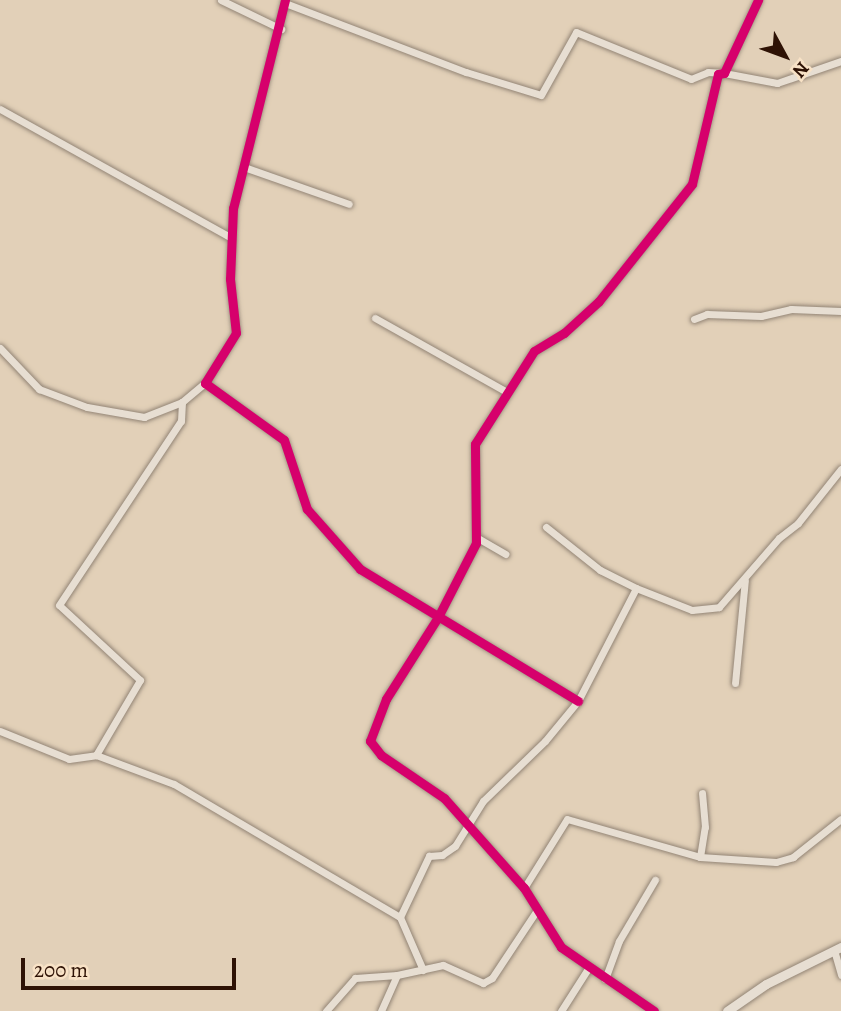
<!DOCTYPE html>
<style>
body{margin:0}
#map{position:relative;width:841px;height:1011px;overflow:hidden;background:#e2d0b8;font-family:Alegreya,serif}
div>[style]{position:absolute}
.roads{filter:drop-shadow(0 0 2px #928475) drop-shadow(0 0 2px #928475)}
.minor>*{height:7px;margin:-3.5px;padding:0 3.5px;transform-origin:3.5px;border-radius:3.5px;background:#e7ded2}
.tertiary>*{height:9px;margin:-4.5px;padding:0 4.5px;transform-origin:4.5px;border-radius:4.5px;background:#e7ded2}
.cycleway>*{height:9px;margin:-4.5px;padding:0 4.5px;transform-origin:4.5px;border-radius:4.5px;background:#d6006c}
span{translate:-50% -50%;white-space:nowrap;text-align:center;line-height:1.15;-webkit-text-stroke:5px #f8e2c6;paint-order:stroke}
.north{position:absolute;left:750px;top:21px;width:70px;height:70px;-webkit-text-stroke:5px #f8e2c6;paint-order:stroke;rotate:131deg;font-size:19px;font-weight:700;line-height:28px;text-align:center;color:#2e1205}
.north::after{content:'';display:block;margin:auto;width:24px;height:32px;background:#2e1205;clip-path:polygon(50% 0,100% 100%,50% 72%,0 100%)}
.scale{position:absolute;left:21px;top:958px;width:215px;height:32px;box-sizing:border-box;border:4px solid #2e1205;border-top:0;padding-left:9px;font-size:21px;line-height:24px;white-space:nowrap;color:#2e1205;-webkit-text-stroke:5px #f8e2c6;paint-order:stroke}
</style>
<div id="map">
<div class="roads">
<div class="minor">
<i style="left:221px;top:0;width:67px;rotate:25.8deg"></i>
<i style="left:285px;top:0;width:214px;rotate:104deg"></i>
<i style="left:233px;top:208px;width:71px;rotate:92.4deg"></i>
<i style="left:230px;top:279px;width:54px;rotate:83.7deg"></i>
<i style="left:236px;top:333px;width:59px;rotate:121.8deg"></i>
<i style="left:205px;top:383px;width:97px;rotate:35.8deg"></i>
<i style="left:284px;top:440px;width:73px;rotate:71.6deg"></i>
<i style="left:307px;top:509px;width:80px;rotate:48.5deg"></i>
<i style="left:360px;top:569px;width:255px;rotate:31.2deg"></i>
<i style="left:285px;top:3px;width:194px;rotate:20.9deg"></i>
<i style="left:466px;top:72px;width:78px;rotate:17deg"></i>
<i style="left:541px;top:95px;width:72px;rotate:-60.9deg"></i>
<i style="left:576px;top:32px;width:124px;rotate:22.2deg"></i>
<i style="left:691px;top:79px;width:18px;rotate:-22deg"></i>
<i style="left:708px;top:72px;width:16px;rotate:4deg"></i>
<i style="left:724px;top:73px;width:54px;rotate:10.7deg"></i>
<i style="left:777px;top:83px;width:68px;rotate:-19deg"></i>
<i style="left:0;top:109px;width:265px;rotate:29.1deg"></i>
<i style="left:244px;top:167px;width:111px;rotate:19.4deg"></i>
<i style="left:375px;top:318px;width:151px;rotate:29.3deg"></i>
<i style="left:694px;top:319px;width:14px;rotate:-21deg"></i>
<i style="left:707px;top:314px;width:54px;rotate:2.1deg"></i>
<i style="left:761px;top:316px;width:31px;rotate:-13deg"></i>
<i style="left:791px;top:309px;width:50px;rotate:2.3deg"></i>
<i style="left:0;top:348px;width:57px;rotate:46.4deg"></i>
<i style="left:39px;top:389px;width:51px;rotate:20.6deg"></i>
<i style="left:87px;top:407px;width:58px;rotate:10deg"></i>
<i style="left:144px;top:417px;width:41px;rotate:-21.5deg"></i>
<i style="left:546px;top:527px;width:69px;rotate:38.5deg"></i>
<i style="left:600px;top:570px;width:40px;rotate:26.6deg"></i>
<i style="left:476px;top:537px;width:34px;rotate:30deg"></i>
<i style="left:735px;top:683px;width:103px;rotate:-84.5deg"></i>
<i style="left:0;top:731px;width:74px;rotate:22.1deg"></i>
<i style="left:69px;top:759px;width:27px;rotate:-8deg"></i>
<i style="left:96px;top:755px;width:83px;rotate:20.4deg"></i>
<i style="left:174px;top:784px;width:262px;rotate:30.5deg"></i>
<i style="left:96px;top:755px;width:87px;rotate:-59.6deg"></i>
<i style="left:140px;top:680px;width:110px;rotate:-137.2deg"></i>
<i style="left:59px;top:605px;width:221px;rotate:-56.5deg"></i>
<i style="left:181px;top:421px;width:19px;rotate:-87deg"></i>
<i style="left:182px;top:402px;width:30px;rotate:-40deg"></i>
<i style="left:700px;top:857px;width:30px;rotate:-81deg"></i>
<i style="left:705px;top:827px;width:34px;rotate:-95deg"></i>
<i style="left:524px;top:888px;width:81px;rotate:-58.1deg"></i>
<i style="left:567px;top:819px;width:138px;rotate:15.9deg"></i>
<i style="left:700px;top:857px;width:76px;rotate:3.8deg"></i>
<i style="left:776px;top:862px;width:18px;rotate:-16deg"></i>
<i style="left:793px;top:857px;width:61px;rotate:-38.4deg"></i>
<i style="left:834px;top:950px;width:26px;rotate:74deg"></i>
<i style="left:423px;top:970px;width:58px;rotate:-113.5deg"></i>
<i style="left:400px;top:917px;width:68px;rotate:-64.6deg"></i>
<i style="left:429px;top:856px;width:13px;rotate:-4deg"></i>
<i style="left:442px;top:855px;width:16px;rotate:-35deg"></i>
<i style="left:455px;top:846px;width:53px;rotate:-58.1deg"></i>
<i style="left:483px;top:801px;width:86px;rotate:-44.1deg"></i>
<i style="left:545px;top:741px;width:52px;rotate:-50.5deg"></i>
<i style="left:578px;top:701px;width:127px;rotate:-62.8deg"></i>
<i style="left:636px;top:588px;width:60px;rotate:21.4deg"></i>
<i style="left:692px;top:610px;width:27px;rotate:-6deg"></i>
<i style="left:719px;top:607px;width:91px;rotate:-49deg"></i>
<i style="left:779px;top:538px;width:24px;rotate:-38deg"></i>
<i style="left:798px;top:523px;width:69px;rotate:-51.5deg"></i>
<i style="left:605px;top:979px;width:40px;rotate:-69.8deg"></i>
<i style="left:619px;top:941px;width:71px;rotate:-59.5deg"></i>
<i style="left:326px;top:1011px;width:44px;rotate:-48.7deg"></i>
<i style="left:355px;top:978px;width:42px;rotate:-4.1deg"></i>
<i style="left:397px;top:975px;width:47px;rotate:-12.3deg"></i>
<i style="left:443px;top:965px;width:44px;rotate:24.2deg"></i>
<i style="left:483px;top:983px;width:10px;rotate:-29deg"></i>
<i style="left:492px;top:978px;width:82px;rotate:-56.5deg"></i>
<i style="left:381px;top:1011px;width:39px;rotate:-66deg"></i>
<i style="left:561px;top:1011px;width:52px;rotate:-57.5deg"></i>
<i style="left:654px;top:1011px;width:113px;rotate:-145.5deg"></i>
<i style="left:561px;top:947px;width:70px;rotate:-122.1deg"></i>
<i style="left:524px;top:888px;width:120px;rotate:-131.6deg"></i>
<i style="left:444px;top:798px;width:76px;rotate:-145.7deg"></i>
<i style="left:381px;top:755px;width:18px;rotate:-128deg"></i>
<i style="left:370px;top:741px;width:45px;rotate:-69.1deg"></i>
<i style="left:386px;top:699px;width:97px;rotate:-57.6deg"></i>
<i style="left:438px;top:617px;width:83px;rotate:-62.8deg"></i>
<i style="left:476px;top:543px;width:99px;rotate:-90.6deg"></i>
<i style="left:475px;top:444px;width:110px;rotate:-57.6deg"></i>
<i style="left:534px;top:351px;width:35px;rotate:-31deg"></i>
<i style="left:564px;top:333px;width:47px;rotate:-42.4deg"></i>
<i style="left:599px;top:301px;width:149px;rotate:-51.5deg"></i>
<i style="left:692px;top:184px;width:113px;rotate:-76.7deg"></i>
<i style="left:718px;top:74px;width:6px;rotate:-9deg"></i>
<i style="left:724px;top:73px;width:81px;rotate:-65deg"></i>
</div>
<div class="tertiary">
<i style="left:727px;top:1011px;width:47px;rotate:-34.7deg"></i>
<i style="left:766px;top:984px;width:84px;rotate:-26.3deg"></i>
</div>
</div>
<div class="cycleway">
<i style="left:285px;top:0;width:214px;rotate:104deg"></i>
<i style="left:233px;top:208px;width:71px;rotate:92.4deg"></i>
<i style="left:230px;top:279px;width:54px;rotate:83.7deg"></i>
<i style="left:236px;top:333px;width:59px;rotate:121.8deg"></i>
<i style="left:205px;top:383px;width:97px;rotate:35.8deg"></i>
<i style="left:284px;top:440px;width:73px;rotate:71.6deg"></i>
<i style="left:307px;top:509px;width:80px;rotate:48.5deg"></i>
<i style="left:360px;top:569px;width:255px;rotate:31.2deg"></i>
<i style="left:654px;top:1011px;width:113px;rotate:-145.5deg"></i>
<i style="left:561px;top:947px;width:70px;rotate:-122.1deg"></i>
<i style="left:524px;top:888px;width:120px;rotate:-131.6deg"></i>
<i style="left:444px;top:798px;width:76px;rotate:-145.7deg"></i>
<i style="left:381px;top:755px;width:18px;rotate:-128deg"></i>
<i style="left:370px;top:741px;width:45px;rotate:-69.1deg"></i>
<i style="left:386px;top:699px;width:97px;rotate:-57.6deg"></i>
<i style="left:438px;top:617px;width:83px;rotate:-62.8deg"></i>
<i style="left:476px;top:543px;width:99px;rotate:-90.6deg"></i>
<i style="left:475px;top:444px;width:110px;rotate:-57.6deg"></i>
<i style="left:534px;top:351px;width:35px;rotate:-31deg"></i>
<i style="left:564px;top:333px;width:47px;rotate:-42.4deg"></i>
<i style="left:599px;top:301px;width:149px;rotate:-51.5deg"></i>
<i style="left:692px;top:184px;width:113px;rotate:-76.7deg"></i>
<i style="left:718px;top:74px;width:6px;rotate:-9deg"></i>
<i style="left:724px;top:73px;width:81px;rotate:-65deg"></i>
</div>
<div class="north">N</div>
<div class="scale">200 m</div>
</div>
